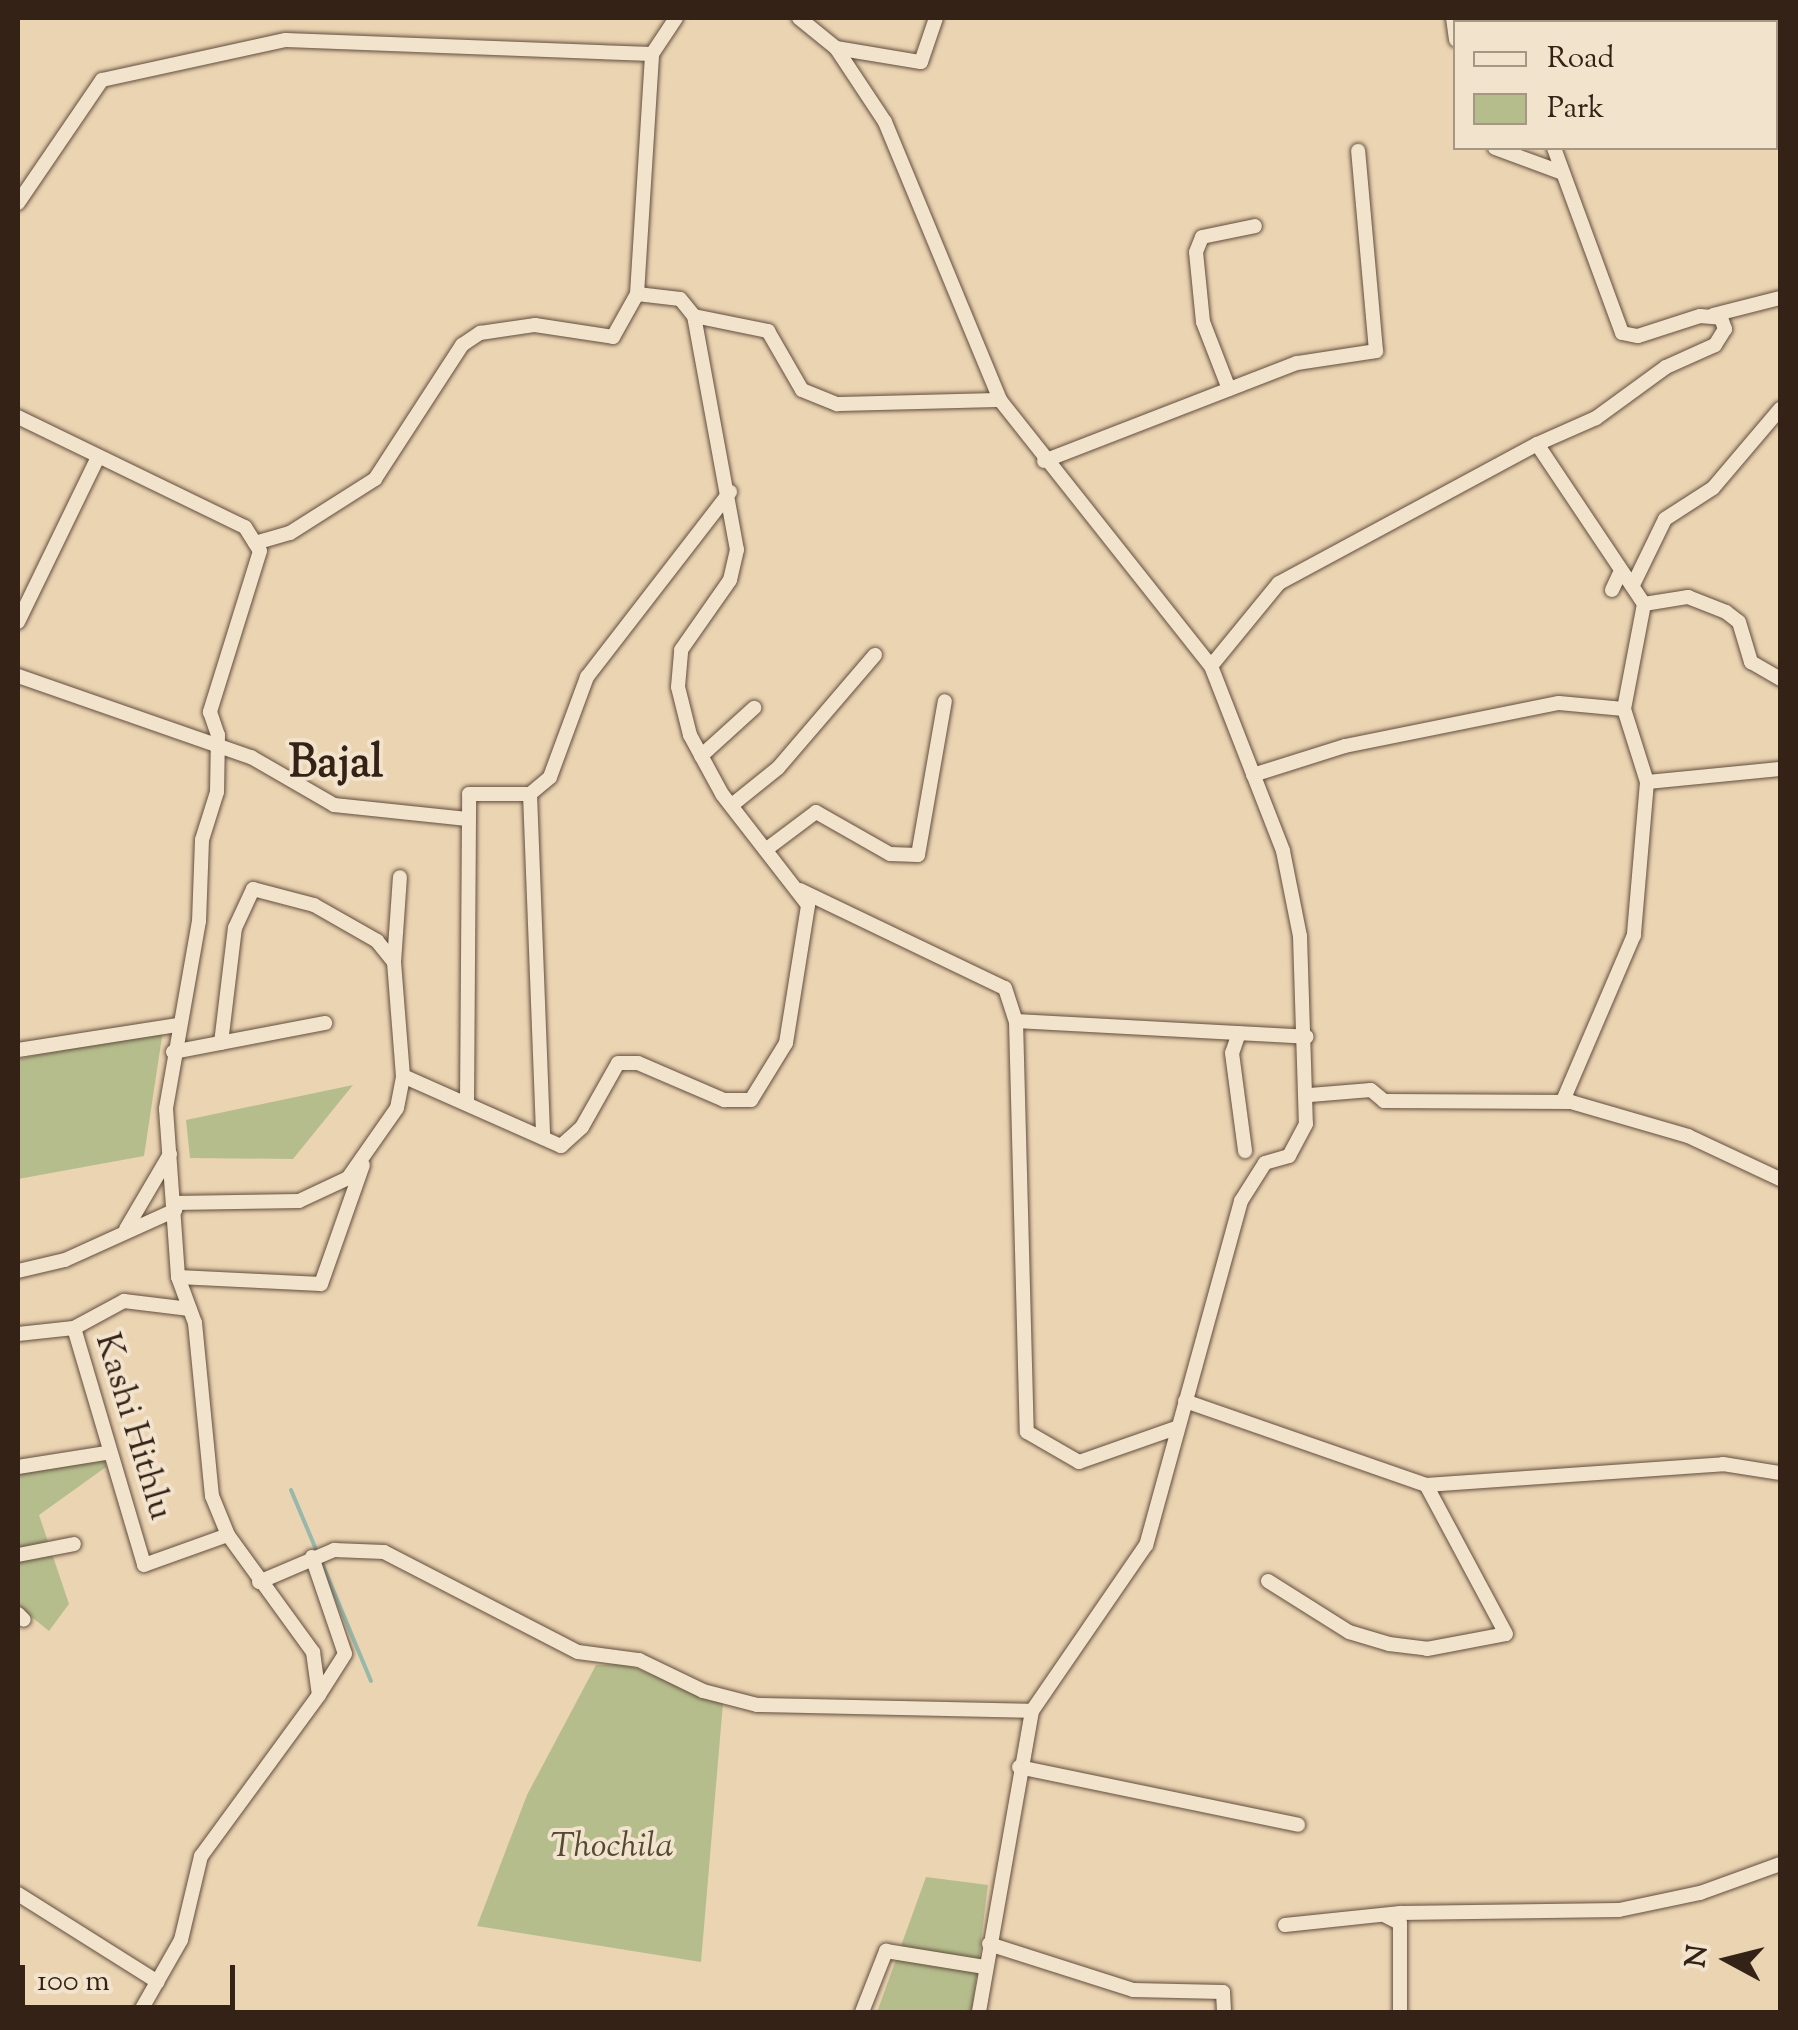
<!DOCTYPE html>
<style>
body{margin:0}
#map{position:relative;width:1798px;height:2030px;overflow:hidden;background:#ebd4b2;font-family:"Sorts Mill Goudy",serif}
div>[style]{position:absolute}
.green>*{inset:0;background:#b6bd8d}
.stream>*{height:4px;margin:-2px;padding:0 2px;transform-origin:2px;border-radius:2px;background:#98b8ab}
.roads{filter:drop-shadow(0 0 2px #624e3e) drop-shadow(0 0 2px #624e3e)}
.minor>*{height:14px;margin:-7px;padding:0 7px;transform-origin:7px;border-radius:7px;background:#f2e3cd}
span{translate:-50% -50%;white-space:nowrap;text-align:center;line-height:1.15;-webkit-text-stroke:8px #f2e3cd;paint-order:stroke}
.street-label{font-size:35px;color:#352217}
.park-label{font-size:35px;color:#554934;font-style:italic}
.district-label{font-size:45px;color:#352217;font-weight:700}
.frame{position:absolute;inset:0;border:20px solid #352217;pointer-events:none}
.legend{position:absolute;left:1453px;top:20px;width:325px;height:130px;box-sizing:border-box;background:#f2e3cd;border:2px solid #a69684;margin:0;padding:12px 18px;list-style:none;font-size:30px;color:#352217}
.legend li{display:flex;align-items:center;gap:20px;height:50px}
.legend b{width:50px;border:2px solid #a69684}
.north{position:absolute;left:1678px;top:1910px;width:100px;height:100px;-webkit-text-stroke:8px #f2e3cd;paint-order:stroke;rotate:277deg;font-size:28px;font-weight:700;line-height:40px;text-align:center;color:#352217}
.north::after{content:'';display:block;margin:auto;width:35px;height:45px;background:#352217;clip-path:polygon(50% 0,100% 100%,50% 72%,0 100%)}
.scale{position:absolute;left:20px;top:1965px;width:215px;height:45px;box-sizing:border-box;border:5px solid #352217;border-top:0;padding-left:12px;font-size:30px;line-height:35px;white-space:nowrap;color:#352217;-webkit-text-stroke:8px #f2e3cd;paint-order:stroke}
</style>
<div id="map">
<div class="green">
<i style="clip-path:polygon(163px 1030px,144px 1156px,18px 1179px,18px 1059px)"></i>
<i style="clip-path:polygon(353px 1085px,293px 1159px,190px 1158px,186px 1120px)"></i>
<i style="clip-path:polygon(103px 1456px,106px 1467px,39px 1515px,69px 1604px,49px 1631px,18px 1606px,18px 1473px)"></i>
<i style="clip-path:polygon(625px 1664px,723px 1703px,701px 1962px,477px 1926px,527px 1795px,596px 1665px)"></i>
<i style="clip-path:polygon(926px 1877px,988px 1885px,972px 2012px,877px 2012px)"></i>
</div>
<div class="stream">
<i style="left:291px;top:1490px;width:67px;rotate:67.2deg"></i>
<i style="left:321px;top:1561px;width:130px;rotate:67.4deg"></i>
</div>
<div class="roads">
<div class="minor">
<i style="left:799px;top:18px;width:48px;rotate:39deg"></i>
<i style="left:836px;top:48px;width:89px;rotate:56.5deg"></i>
<i style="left:885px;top:122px;width:301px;rotate:67.5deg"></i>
<i style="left:1000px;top:400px;width:340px;rotate:51.6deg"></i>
<i style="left:1211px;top:666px;width:199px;rotate:68.7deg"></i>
<i style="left:1283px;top:851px;width:87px;rotate:78.7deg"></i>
<i style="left:1300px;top:936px;width:188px;rotate:88.2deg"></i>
<i style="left:1306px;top:1124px;width:36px;rotate:118deg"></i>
<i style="left:1289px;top:1156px;width:25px;rotate:164deg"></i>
<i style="left:1265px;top:1163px;width:45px;rotate:122.3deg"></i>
<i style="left:1241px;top:1201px;width:357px;rotate:105.4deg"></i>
<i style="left:1146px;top:1545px;width:201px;rotate:124.5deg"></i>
<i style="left:1032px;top:1711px;width:306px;rotate:100deg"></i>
<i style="left:1453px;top:18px;width:22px;rotate:82deg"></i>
<i style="left:836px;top:48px;width:86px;rotate:9.4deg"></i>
<i style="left:921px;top:62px;width:46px;rotate:-71.2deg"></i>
<i style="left:1495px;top:148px;width:72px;rotate:20.2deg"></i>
<i style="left:1554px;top:148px;width:197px;rotate:69.8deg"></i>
<i style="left:1622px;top:333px;width:16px;rotate:11deg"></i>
<i style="left:1638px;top:336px;width:65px;rotate:-17.9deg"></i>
<i style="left:1700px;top:316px;width:21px;rotate:5deg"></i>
<i style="left:1721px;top:318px;width:12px;rotate:70deg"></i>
<i style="left:1725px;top:329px;width:19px;rotate:122deg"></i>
<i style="left:1715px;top:345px;width:54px;rotate:155.8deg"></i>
<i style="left:1666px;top:367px;width:87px;rotate:143.9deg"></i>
<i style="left:1596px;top:418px;width:64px;rotate:156.2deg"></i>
<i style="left:1537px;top:444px;width:192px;rotate:56.2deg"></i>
<i style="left:1644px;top:604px;width:107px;rotate:100.8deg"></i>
<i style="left:1624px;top:709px;width:77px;rotate:72.5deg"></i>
<i style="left:1647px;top:782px;width:154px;rotate:94.9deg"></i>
<i style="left:1634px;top:935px;width:181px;rotate:113.2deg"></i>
<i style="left:18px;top:203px;width:149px;rotate:-55.7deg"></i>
<i style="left:102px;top:80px;width:188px;rotate:-12.3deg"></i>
<i style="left:286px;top:40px;width:366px;rotate:2.2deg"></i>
<i style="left:652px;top:54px;width:43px;rotate:-56.3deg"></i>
<i style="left:1713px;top:315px;width:69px;rotate:-14.2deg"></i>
<i style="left:694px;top:316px;width:76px;rotate:11.5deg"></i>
<i style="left:768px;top:331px;width:68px;rotate:60deg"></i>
<i style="left:802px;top:390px;width:38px;rotate:22deg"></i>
<i style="left:837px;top:404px;width:163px;rotate:-1.4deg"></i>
<i style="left:1229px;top:389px;width:72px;rotate:-111.2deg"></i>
<i style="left:1203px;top:322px;width:70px;rotate:-95.7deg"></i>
<i style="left:1196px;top:252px;width:16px;rotate:-68deg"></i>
<i style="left:1202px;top:237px;width:54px;rotate:-11.7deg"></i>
<i style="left:18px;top:417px;width:252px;rotate:25.9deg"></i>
<i style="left:245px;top:527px;width:28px;rotate:58deg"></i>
<i style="left:260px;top:551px;width:169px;rotate:107.3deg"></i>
<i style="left:210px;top:712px;width:24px;rotate:71deg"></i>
<i style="left:218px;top:735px;width:57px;rotate:91deg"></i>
<i style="left:217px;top:792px;width:50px;rotate:107.4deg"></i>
<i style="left:202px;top:840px;width:81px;rotate:92.1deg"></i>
<i style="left:199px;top:921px;width:191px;rotate:100deg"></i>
<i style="left:166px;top:1109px;width:168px;rotate:85.9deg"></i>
<i style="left:178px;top:1277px;width:49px;rotate:69.7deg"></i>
<i style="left:195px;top:1323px;width:174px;rotate:84.4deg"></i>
<i style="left:212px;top:1496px;width:42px;rotate:67.7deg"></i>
<i style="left:228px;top:1535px;width:145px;rotate:54deg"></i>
<i style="left:313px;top:1652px;width:43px;rotate:82.1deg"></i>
<i style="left:319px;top:1695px;width:200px;rotate:126.2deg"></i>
<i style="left:201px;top:1856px;width:86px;rotate:103.4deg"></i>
<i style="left:181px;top:1940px;width:83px;rotate:119.7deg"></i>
<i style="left:1044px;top:461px;width:271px;rotate:-21.2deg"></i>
<i style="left:1297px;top:363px;width:80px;rotate:-8.6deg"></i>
<i style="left:1376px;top:351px;width:201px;rotate:-95.1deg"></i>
<i style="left:255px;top:543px;width:36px;rotate:-16deg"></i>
<i style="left:290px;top:533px;width:101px;rotate:-32.4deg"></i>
<i style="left:375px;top:479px;width:160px;rotate:-57deg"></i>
<i style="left:462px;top:345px;width:22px;rotate:-34deg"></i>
<i style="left:480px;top:333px;width:56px;rotate:-8.3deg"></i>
<i style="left:535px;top:325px;width:79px;rotate:8.7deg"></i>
<i style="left:613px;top:337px;width:49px;rotate:-60.8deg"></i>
<i style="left:1633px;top:585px;width:73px;rotate:-64.1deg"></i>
<i style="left:1665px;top:519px;width:57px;rotate:-32.9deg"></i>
<i style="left:1713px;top:488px;width:104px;rotate:-49.7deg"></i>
<i style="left:1612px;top:590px;width:21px;rotate:-65deg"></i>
<i style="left:1644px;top:604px;width:45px;rotate:-9deg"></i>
<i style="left:1688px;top:597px;width:41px;rotate:21.5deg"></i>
<i style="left:1726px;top:612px;width:16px;rotate:38deg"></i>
<i style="left:1739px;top:622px;width:42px;rotate:73.3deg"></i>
<i style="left:1751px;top:662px;width:34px;rotate:30deg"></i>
<i style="left:18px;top:622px;width:181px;rotate:-64.1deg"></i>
<i style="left:1211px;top:666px;width:107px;rotate:-50.7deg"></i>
<i style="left:1279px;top:583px;width:293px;rotate:-28.3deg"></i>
<i style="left:18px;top:676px;width:247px;rotate:19.2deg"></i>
<i style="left:251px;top:757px;width:96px;rotate:30deg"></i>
<i style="left:334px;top:805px;width:134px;rotate:6deg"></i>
<i style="left:701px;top:756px;width:72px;rotate:-42.2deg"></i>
<i style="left:1253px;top:775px;width:96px;rotate:-17.5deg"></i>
<i style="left:1345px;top:746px;width:218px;rotate:-11.4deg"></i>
<i style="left:1559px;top:703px;width:65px;rotate:5.3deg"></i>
<i style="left:1647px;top:782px;width:134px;rotate:-5.6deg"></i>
<i style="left:530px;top:794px;width:344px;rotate:87.8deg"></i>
<i style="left:732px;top:805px;width:59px;rotate:-38.8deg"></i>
<i style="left:778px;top:768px;width:149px;rotate:-49.4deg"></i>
<i style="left:768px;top:848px;width:60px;rotate:-36.9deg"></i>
<i style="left:816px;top:812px;width:85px;rotate:29.6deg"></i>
<i style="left:890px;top:854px;width:28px;rotate:2deg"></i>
<i style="left:918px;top:855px;width:156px;rotate:-80.1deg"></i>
<i style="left:800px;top:890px;width:227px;rotate:25.6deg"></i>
<i style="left:1005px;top:988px;width:35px;rotate:72deg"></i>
<i style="left:1016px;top:1021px;width:291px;rotate:3.1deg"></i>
<i style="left:394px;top:962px;width:85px;rotate:-86deg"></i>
<i style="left:1016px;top:1021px;width:411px;rotate:88.5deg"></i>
<i style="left:1027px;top:1432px;width:60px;rotate:30deg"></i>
<i style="left:1079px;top:1462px;width:103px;rotate:-19.3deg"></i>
<i style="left:1239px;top:1033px;width:21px;rotate:109deg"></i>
<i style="left:1232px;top:1053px;width:99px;rotate:82.4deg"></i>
<i style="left:221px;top:1043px;width:116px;rotate:-83.1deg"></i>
<i style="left:235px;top:928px;width:43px;rotate:-65.2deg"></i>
<i style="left:253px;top:889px;width:63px;rotate:14.7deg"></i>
<i style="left:314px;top:905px;width:73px;rotate:29.7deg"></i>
<i style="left:377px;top:941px;width:27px;rotate:51deg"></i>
<i style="left:394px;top:962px;width:114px;rotate:85.5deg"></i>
<i style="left:18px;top:1050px;width:162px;rotate:-8.9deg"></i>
<i style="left:173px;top:1052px;width:155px;rotate:-10.8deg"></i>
<i style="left:1310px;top:1095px;width:61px;rotate:-4.7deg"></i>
<i style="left:1371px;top:1090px;width:17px;rotate:40deg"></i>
<i style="left:1384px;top:1101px;width:187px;rotate:0.3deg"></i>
<i style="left:1571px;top:1102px;width:122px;rotate:16.2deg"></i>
<i style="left:1688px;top:1136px;width:102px;rotate:25.1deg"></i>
<i style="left:467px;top:1104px;width:310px;rotate:-89.6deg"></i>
<i style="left:469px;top:794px;width:61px"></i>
<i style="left:530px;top:794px;width:26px;rotate:-40deg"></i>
<i style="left:550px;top:777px;width:107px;rotate:-69.7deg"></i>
<i style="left:587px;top:677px;width:234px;rotate:-52.3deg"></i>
<i style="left:174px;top:1203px;width:125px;rotate:-0.9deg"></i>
<i style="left:299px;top:1201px;width:54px;rotate:-25.1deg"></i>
<i style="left:348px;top:1178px;width:85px;rotate:-55deg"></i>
<i style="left:397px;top:1108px;width:33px;rotate:-79deg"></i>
<i style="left:403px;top:1076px;width:173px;rotate:23.9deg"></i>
<i style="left:561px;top:1146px;width:28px;rotate:-42deg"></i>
<i style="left:582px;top:1127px;width:73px;rotate:-60.6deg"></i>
<i style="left:618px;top:1063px;width:20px"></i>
<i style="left:638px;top:1063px;width:94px;rotate:23.3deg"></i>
<i style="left:724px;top:1100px;width:27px"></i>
<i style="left:751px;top:1100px;width:67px;rotate:-58.4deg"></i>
<i style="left:786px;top:1043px;width:140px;rotate:-80.9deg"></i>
<i style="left:808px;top:905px;width:140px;rotate:-127.8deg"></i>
<i style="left:722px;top:794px;width:67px;rotate:-118.5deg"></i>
<i style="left:690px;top:735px;width:49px;rotate:-104deg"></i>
<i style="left:678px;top:687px;width:37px;rotate:-85deg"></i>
<i style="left:681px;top:650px;width:85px;rotate:-55deg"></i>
<i style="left:730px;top:580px;width:31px;rotate:-77deg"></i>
<i style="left:737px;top:550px;width:238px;rotate:-100.4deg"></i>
<i style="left:694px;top:316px;width:22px;rotate:-129deg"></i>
<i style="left:680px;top:299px;width:43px;rotate:-173.4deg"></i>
<i style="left:637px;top:294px;width:240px;rotate:-86.4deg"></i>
<i style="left:126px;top:1229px;width:87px;rotate:-59.6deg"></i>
<i style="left:18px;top:1271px;width:48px;rotate:-13.2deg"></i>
<i style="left:65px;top:1260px;width:121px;rotate:-24.4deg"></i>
<i style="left:178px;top:1277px;width:143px;rotate:2.8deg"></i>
<i style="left:321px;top:1284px;width:126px;rotate:-70.6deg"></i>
<i style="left:74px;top:1328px;width:57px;rotate:-28.4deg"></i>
<i style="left:124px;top:1301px;width:66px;rotate:6.9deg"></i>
<i style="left:18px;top:1334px;width:56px;rotate:-6.1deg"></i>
<i style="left:74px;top:1328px;width:247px;rotate:73.5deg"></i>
<i style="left:144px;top:1565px;width:89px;rotate:-19.7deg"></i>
<i style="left:1185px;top:1401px;width:255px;rotate:19.2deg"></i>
<i style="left:1426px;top:1485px;width:298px;rotate:-4deg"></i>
<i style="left:1723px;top:1464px;width:58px;rotate:9deg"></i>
<i style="left:18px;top:1467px;width:88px;rotate:-9.1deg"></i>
<i style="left:18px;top:1555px;width:57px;rotate:-11.1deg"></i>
<i style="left:312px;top:1557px;width:102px;rotate:71.2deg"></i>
<i style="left:345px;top:1654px;width:49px;rotate:122.4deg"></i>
<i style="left:1268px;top:1581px;width:96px;rotate:32.2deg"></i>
<i style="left:1349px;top:1632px;width:42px;rotate:16.7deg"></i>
<i style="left:1389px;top:1644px;width:38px;rotate:7deg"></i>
<i style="left:1427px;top:1649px;width:80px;rotate:-10.8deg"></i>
<i style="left:1506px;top:1634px;width:169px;rotate:-118.2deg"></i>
<i style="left:259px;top:1582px;width:82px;rotate:-23.1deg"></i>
<i style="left:334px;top:1550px;width:50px;rotate:2.3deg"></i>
<i style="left:384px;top:1552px;width:218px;rotate:27.3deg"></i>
<i style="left:578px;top:1652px;width:62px;rotate:7.5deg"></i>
<i style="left:639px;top:1660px;width:71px;rotate:25.8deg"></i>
<i style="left:703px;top:1691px;width:56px;rotate:14.5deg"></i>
<i style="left:757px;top:1705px;width:275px;rotate:1.2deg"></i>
<i style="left:18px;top:1614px;width:8px;rotate:45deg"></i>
<i style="left:1019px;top:1767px;width:285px;rotate:11.7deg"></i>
<i style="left:18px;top:1894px;width:165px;rotate:32.2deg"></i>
<i style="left:1384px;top:1915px;width:18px;rotate:27deg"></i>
<i style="left:1400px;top:1923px;width:89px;rotate:90deg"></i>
<i style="left:1285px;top:1925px;width:116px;rotate:-6deg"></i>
<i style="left:1400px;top:1913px;width:219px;rotate:-0.8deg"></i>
<i style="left:1619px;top:1910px;width:83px;rotate:-11.9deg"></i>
<i style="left:1700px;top:1893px;width:85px;rotate:-19.9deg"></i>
<i style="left:989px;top:1944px;width:151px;rotate:17.7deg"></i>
<i style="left:1133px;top:1990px;width:90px;rotate:1.3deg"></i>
<i style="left:1223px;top:1992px;width:20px;rotate:87deg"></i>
<i style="left:862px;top:2012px;width:66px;rotate:-68.5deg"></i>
<i style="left:886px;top:1951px;width:100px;rotate:9.2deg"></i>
</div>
</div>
<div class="street-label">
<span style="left:132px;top:1427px;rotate:73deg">Kashi Hithlu</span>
</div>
<div class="park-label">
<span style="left:612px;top:1848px">Thochila</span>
</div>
<div class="district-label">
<span style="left:336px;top:766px">Bajal</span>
</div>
<div class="frame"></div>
<ul class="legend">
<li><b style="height:12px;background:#f2e3cd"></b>Road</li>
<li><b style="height:28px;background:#b6bd8d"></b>Park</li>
</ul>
<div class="north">N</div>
<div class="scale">100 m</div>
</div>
